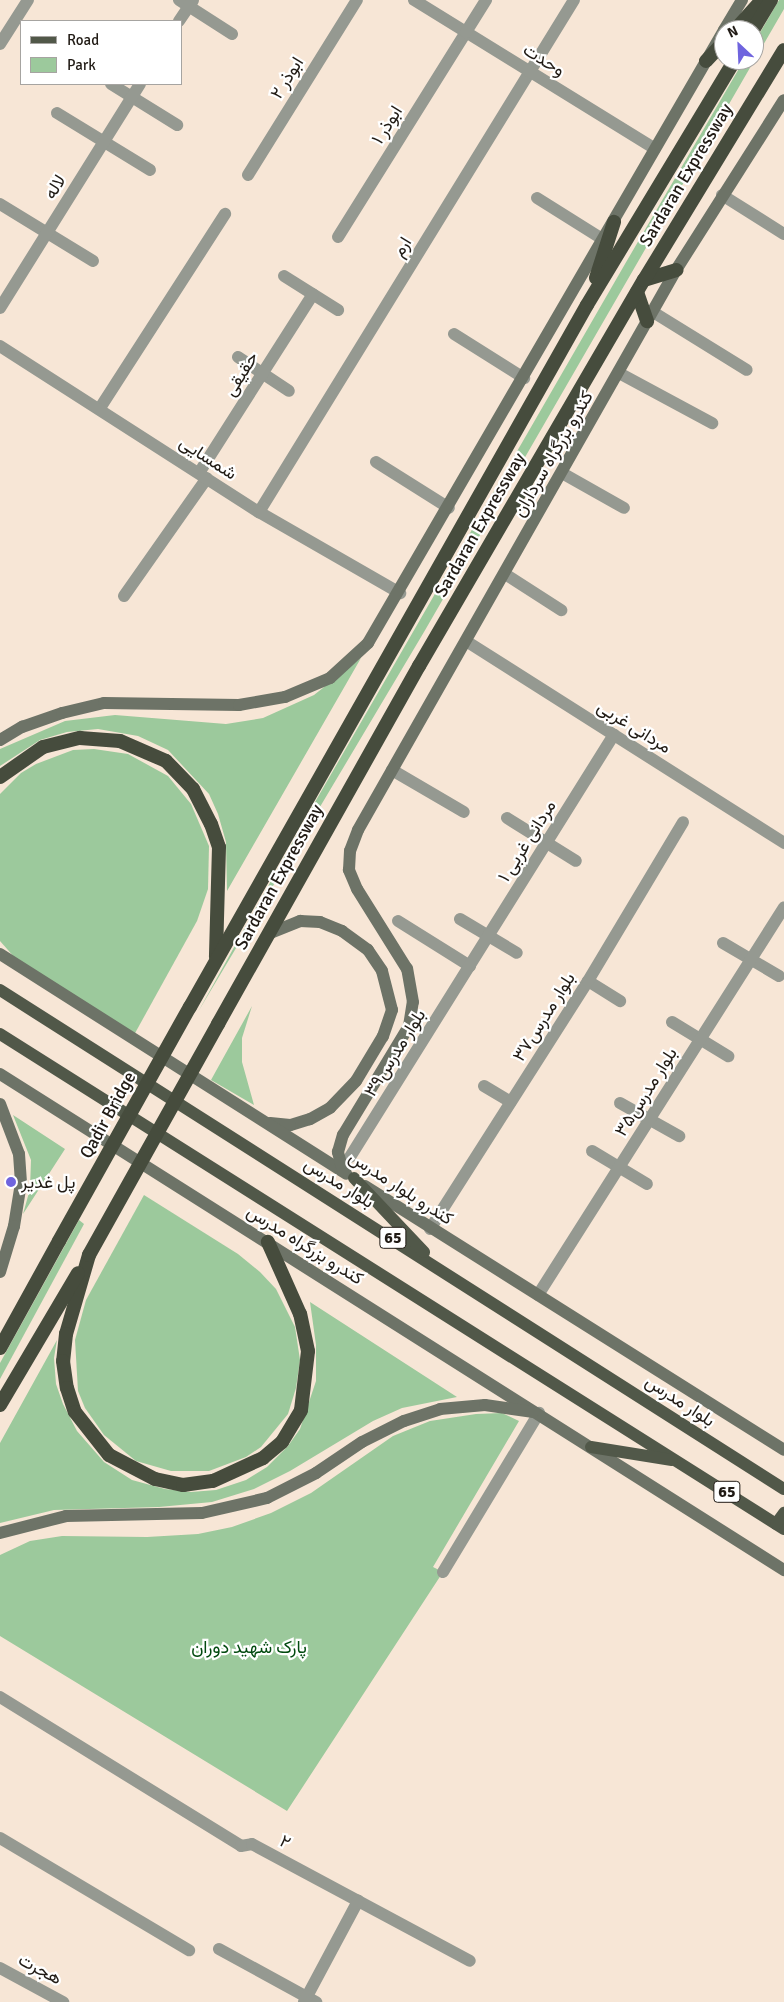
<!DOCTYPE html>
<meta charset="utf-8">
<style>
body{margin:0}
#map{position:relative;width:784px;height:2002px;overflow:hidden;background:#f7e6d6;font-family:Signika,Vazirmatn,sans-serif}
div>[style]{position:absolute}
.green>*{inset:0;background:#9cc99c}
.minor>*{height:12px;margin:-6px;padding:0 6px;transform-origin:6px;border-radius:6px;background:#959991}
.tertiary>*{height:12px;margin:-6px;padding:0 6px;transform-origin:6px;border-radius:6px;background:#959991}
.secondary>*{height:12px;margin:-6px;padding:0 6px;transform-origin:6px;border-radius:6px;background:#6d7367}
.primary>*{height:12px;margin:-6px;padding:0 6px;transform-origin:6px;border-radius:6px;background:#515849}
.trunk>*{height:14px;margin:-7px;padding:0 7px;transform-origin:7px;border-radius:7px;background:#464c3d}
.trunk-bridge>*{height:14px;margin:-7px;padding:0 7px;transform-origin:7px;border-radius:7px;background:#464c3d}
.dots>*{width:14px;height:14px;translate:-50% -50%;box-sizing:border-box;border:2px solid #fff;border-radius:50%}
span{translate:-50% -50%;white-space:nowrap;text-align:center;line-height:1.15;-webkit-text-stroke:4.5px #fff;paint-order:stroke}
.shield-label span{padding:1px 4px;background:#fff;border:1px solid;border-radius:4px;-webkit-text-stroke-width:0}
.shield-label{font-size:16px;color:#211b15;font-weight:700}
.street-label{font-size:18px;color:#211b15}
.poi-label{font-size:18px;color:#211b15}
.left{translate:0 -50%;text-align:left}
.park-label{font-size:18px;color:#024a0f}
.legend{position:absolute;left:20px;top:20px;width:162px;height:65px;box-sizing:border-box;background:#fff;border:1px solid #a6a4a1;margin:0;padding:6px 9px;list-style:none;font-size:15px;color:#211b15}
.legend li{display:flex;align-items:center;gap:10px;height:25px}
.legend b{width:25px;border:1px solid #a6a4a1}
.north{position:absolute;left:714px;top:20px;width:50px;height:50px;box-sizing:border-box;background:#fff;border:1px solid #a6a4a1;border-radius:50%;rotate:335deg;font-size:14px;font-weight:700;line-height:20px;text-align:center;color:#211b15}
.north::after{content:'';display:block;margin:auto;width:18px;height:22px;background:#6f64de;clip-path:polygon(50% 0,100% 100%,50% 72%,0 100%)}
</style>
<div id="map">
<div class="green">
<i style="clip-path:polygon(779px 0,784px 0,784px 9px,424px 632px,198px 1012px,311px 809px,625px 264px,744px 60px,754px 60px,754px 43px)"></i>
<i style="clip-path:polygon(361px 658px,227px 891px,226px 842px,218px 814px,209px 794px,168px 750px,138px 736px,98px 729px,67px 732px,40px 740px,0 766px,0 749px,65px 721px,115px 715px,226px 724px,263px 718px,314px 695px)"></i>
<i style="clip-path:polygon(94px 749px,128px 754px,168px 776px,191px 804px,209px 846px,208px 889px,197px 921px,134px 1035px,15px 958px,0 941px,0 794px,21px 773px,36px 764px,73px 750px)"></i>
<i style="clip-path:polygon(252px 1006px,242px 1038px,242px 1062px,254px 1105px,211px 1080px)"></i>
<i style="clip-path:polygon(13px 1115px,65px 1149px,23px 1214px,30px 1189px,31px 1160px)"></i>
<i style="clip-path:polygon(144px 1195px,238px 1254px,260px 1272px,276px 1289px,295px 1327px,300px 1360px,296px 1388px,288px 1414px,261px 1447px,246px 1457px,209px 1471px,171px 1471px,136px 1461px,104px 1435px,85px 1408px,78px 1391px,75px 1340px,86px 1300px)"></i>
<i style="clip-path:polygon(79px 1220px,84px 1224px,0 1379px,0 1363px)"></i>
<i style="clip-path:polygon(310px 1302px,457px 1397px,402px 1408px,373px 1421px,290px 1471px,254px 1489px,212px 1502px,159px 1507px,54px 1510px,0 1523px,0 1443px,57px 1340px,54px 1358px,56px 1384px,63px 1404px,77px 1431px,104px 1462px,132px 1480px,165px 1489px,191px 1492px,216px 1490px,246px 1480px,267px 1467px,288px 1446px,300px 1429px,316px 1381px,316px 1345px)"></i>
<i style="clip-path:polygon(502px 1413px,519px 1421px,433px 1567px,443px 1572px,287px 1811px,0 1636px,0 1555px,30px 1541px,62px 1536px,147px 1537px,198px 1534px,232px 1527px,271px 1513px,311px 1493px,393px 1436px,430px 1421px,476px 1414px)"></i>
</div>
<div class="minor">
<i style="left:179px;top:0;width:63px;rotate:32.7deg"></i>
<i style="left:179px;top:21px;width:25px;rotate:-56deg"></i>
<i style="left:0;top:44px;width:52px;rotate:-57.5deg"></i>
<i style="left:111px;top:84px;width:78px;rotate:31.8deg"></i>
<i style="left:57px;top:113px;width:109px;rotate:31.5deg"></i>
<i style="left:248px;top:175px;width:206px;rotate:-58.1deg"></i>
<i style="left:537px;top:198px;width:79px;rotate:32.1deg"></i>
<i style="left:0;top:204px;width:109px;rotate:31.5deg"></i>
<i style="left:338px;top:237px;width:242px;rotate:-58deg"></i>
<i style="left:284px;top:276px;width:64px;rotate:32.2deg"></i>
<i style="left:0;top:308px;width:264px;rotate:-58deg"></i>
<i style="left:653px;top:312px;width:110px;rotate:31.7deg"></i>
<i style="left:454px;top:334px;width:83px;rotate:32.2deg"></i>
<i style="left:238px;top:357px;width:61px;rotate:33.7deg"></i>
<i style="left:619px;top:373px;width:106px;rotate:28.3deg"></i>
<i style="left:100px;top:408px;width:231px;rotate:-57.2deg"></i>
<i style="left:376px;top:462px;width:86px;rotate:32.2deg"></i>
<i style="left:199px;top:473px;width:212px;rotate:-57.5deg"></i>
<i style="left:562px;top:473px;width:71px;rotate:29.4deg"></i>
<i style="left:259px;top:512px;width:601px;rotate:-58.4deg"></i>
<i style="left:505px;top:574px;width:67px;rotate:32.7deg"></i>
<i style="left:124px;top:596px;width:144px;rotate:-54.9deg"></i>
<i style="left:392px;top:770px;width:83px;rotate:30.3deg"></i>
<i style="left:507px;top:818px;width:81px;rotate:31.9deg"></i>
<i style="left:460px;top:919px;width:66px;rotate:30.8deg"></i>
<i style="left:398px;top:921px;width:85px;rotate:32deg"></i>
<i style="left:723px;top:943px;width:65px;rotate:30.5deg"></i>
<i style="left:588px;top:981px;width:38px;rotate:32deg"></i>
<i style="left:672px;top:1022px;width:66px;rotate:31.3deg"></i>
<i style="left:484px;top:1086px;width:31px;rotate:31deg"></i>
<i style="left:620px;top:1103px;width:68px;rotate:29.2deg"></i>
<i style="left:592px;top:1151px;width:64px;rotate:31deg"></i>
<i style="left:350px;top:1157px;width:498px;rotate:-58deg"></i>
<i style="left:430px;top:1229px;width:294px;rotate:-57.5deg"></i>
<i style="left:588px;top:981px;width:185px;rotate:-59.1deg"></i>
<i style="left:538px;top:1295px;width:459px;rotate:-57.6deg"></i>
<i style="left:443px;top:1572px;width:186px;rotate:-58.9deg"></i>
<i style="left:0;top:1697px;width:283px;rotate:31.7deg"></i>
<i style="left:241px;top:1846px;width:11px;rotate:-10deg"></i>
<i style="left:252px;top:1844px;width:247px;rotate:28.2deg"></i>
<i style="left:0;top:1838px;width:220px;rotate:30.7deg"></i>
<i style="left:219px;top:1949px;width:111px;rotate:28.7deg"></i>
<i style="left:304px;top:2002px;width:115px;rotate:-61.9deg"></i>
</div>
<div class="tertiary">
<i style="left:414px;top:0;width:283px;rotate:31.7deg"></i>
<i style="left:466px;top:32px;width:38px;rotate:-58deg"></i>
<i style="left:722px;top:195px;width:73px;rotate:32.2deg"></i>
<i style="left:0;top:346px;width:308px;rotate:32.7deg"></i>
<i style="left:259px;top:512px;width:163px;rotate:29.9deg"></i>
<i style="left:466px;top:641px;width:377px;rotate:32.4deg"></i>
<i style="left:0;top:1968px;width:72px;rotate:28.4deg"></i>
</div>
<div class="secondary">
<i style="left:724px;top:30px;width:35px;rotate:-59deg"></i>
<i style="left:0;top:740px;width:26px;rotate:-31deg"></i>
<i style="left:22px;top:727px;width:42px;rotate:-19.3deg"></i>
<i style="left:62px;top:713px;width:43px;rotate:-13.4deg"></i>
<i style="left:104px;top:703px;width:135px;rotate:0.8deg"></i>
<i style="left:239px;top:705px;width:47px;rotate:-9.9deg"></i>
<i style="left:285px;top:697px;width:49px;rotate:-22.9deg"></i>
<i style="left:330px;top:678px;width:52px;rotate:-42.6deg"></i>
<i style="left:368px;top:643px;width:709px;rotate:-59.85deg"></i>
<i style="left:268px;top:934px;width:35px;rotate:-22deg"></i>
<i style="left:300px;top:921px;width:20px;rotate:3deg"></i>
<i style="left:320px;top:922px;width:24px;rotate:22deg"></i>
<i style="left:342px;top:931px;width:32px;rotate:36deg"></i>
<i style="left:368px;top:950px;width:25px;rotate:56deg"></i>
<i style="left:382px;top:971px;width:40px;rotate:75.6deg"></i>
<i style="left:392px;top:1010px;width:28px;rotate:109deg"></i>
<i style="left:383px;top:1036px;width:52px;rotate:121deg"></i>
<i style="left:356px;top:1081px;width:37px;rotate:134deg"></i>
<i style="left:330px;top:1108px;width:23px;rotate:151deg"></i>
<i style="left:310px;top:1119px;width:21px;rotate:163deg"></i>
<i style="left:290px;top:1125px;width:20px;rotate:-174deg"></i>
<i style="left:0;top:954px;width:410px;rotate:32.4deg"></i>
<i style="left:0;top:1074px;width:928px;rotate:32.32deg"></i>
<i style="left:0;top:1104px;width:53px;rotate:69.2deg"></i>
<i style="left:19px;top:1154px;width:29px;rotate:86deg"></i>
<i style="left:21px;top:1183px;width:44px;rotate:99.2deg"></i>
<i style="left:14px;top:1226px;width:48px;rotate:106.9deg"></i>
<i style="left:343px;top:1171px;width:20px;rotate:-105deg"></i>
<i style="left:338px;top:1152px;width:18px;rotate:-74deg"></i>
<i style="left:343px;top:1135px;width:127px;rotate:-58.8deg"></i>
<i style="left:409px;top:1026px;width:24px;rotate:-81deg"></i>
<i style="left:413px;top:1002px;width:34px;rotate:-100deg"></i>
<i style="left:407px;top:969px;width:94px;rotate:-122deg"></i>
<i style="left:357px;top:889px;width:21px;rotate:-113deg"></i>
<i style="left:349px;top:870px;width:19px;rotate:-87deg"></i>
<i style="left:350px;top:851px;width:22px;rotate:-69deg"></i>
<i style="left:358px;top:830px;width:644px;rotate:-60.41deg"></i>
<i style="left:676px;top:270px;width:201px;rotate:-57.6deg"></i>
<i style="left:365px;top:1186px;width:495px;rotate:32.2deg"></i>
<i style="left:0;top:1533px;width:68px;rotate:-14.4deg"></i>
<i style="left:66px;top:1516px;width:136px;rotate:-1.3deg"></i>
<i style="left:202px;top:1513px;width:67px;rotate:-13deg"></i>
<i style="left:267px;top:1498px;width:55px;rotate:-27deg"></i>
<i style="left:316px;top:1473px;width:55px;rotate:-34deg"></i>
<i style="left:362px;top:1442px;width:47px;rotate:-26.6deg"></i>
<i style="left:404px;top:1421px;width:38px;rotate:-18deg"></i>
<i style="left:440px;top:1409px;width:45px;rotate:-5.1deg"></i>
<i style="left:485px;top:1405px;width:49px;rotate:8.3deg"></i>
</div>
<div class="primary">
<i style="left:0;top:990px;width:929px;rotate:32.48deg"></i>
<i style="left:0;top:1034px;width:927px;rotate:32.27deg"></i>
<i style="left:354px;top:1178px;width:102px;rotate:46.6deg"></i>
<i style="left:591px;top:1447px;width:82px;rotate:9.1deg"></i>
<i style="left:776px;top:1524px;width:14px;rotate:-54deg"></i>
</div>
<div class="trunk">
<i style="left:735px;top:30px;width:40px;rotate:-48deg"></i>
<i style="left:753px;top:30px;width:35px;rotate:-59deg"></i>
<i style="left:706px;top:61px;width:26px;rotate:-47deg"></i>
<i style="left:596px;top:278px;width:59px;rotate:-72.2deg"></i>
<i style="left:644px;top:280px;width:34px;rotate:-17deg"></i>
<i style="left:637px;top:292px;width:31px;rotate:71deg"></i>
<i style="left:0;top:777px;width:52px;rotate:-34.9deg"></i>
<i style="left:43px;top:747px;width:38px;rotate:-14deg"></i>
<i style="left:80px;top:738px;width:40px;rotate:4.3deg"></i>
<i style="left:120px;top:741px;width:50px;rotate:23.5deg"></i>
<i style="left:166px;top:761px;width:39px;rotate:46deg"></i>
<i style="left:193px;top:789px;width:39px;rotate:63deg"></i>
<i style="left:211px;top:824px;width:24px;rotate:71deg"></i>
<i style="left:219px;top:847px;width:110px;rotate:91.6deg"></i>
<i style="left:190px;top:1007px;width:806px;rotate:-60.51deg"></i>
<i style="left:587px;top:305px;width:286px;rotate:-58.9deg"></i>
<i style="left:218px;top:1024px;width:411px;rotate:-60.7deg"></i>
<i style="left:419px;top:666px;width:447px;rotate:-59.8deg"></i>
<i style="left:644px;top:280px;width:269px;rotate:-58.7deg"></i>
<i style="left:89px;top:1255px;width:82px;rotate:106.2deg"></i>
<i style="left:66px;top:1334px;width:27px;rotate:96deg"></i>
<i style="left:63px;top:1361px;width:27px;rotate:82deg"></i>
<i style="left:67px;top:1388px;width:25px;rotate:72deg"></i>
<i style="left:75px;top:1412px;width:55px;rotate:51.7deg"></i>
<i style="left:109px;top:1455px;width:52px;rotate:27.6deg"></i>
<i style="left:155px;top:1479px;width:29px;rotate:12deg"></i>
<i style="left:183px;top:1485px;width:30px;rotate:-8deg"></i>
<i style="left:213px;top:1481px;width:55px;rotate:-24.7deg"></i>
<i style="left:263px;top:1458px;width:25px;rotate:-40deg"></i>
<i style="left:282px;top:1442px;width:37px;rotate:-59deg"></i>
<i style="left:301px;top:1410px;width:59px;rotate:-83.2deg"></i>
<i style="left:308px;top:1351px;width:38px;rotate:-102deg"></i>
<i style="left:300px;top:1314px;width:79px;rotate:-114deg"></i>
<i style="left:0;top:1348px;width:122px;rotate:-61.1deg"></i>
<i style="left:0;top:1405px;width:153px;rotate:-59.4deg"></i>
</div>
<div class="trunk-bridge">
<i style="left:59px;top:1241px;width:268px;rotate:-60.8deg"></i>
<i style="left:89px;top:1255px;width:265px;rotate:-60.8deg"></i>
</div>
<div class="dots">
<i style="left:11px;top:1182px;background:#6f64de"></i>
</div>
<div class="shield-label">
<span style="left:393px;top:1238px">65</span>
<span style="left:727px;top:1492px">65</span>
</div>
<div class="street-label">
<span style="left:544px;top:60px;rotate:32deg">وحدت</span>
<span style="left:287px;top:78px;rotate:-58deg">ابوذر ۲</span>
<span style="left:387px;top:125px;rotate:-58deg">ابوذر ۱</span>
<span style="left:686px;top:175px;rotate:-59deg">Sardaran Expressway</span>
<span style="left:55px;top:187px;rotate:-58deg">لاله</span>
<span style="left:402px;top:247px;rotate:-58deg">ارم</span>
<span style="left:241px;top:374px;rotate:-58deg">حقیقی</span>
<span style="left:553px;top:454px;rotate:-60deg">کندرو بزرگراه سرداران</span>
<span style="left:208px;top:458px;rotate:33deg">شمسایی</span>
<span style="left:480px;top:525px;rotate:-60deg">Sardaran Expressway</span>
<span style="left:634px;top:727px;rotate:32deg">مردانی غربی</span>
<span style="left:527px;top:841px;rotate:-58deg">مردانی غربی ۱</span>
<span style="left:279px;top:877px;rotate:-61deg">Sardaran Expressway</span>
<span style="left:544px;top:1017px;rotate:-58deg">بلوار مدرس۳۷</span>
<span style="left:395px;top:1053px;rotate:-58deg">بلوار مدرس۳۹</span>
<span style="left:646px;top:1092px;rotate:-58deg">بلوار مدرس۳۵</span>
<span style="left:108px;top:1115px;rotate:-61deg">Qadir Bridge</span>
<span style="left:339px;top:1183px;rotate:32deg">بلوار مدرس</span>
<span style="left:401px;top:1188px;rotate:33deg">کندرو بلوار مدرس</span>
<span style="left:305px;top:1245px;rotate:32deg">کندرو بزرگراه مدرس</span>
<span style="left:680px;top:1401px;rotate:33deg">بلوار مدرس</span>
<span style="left:285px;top:1842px;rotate:28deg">۲</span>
<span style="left:40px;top:1969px;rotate:28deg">هجرت</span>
</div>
<div class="poi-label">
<span class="left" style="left:21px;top:1182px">پل غدیر</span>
</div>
<div class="park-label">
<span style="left:249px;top:1647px">پارک شهید دوران</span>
</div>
<ul class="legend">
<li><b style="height:6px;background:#515849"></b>Road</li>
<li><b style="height:14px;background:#9cc99c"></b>Park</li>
</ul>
<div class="north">N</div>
</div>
